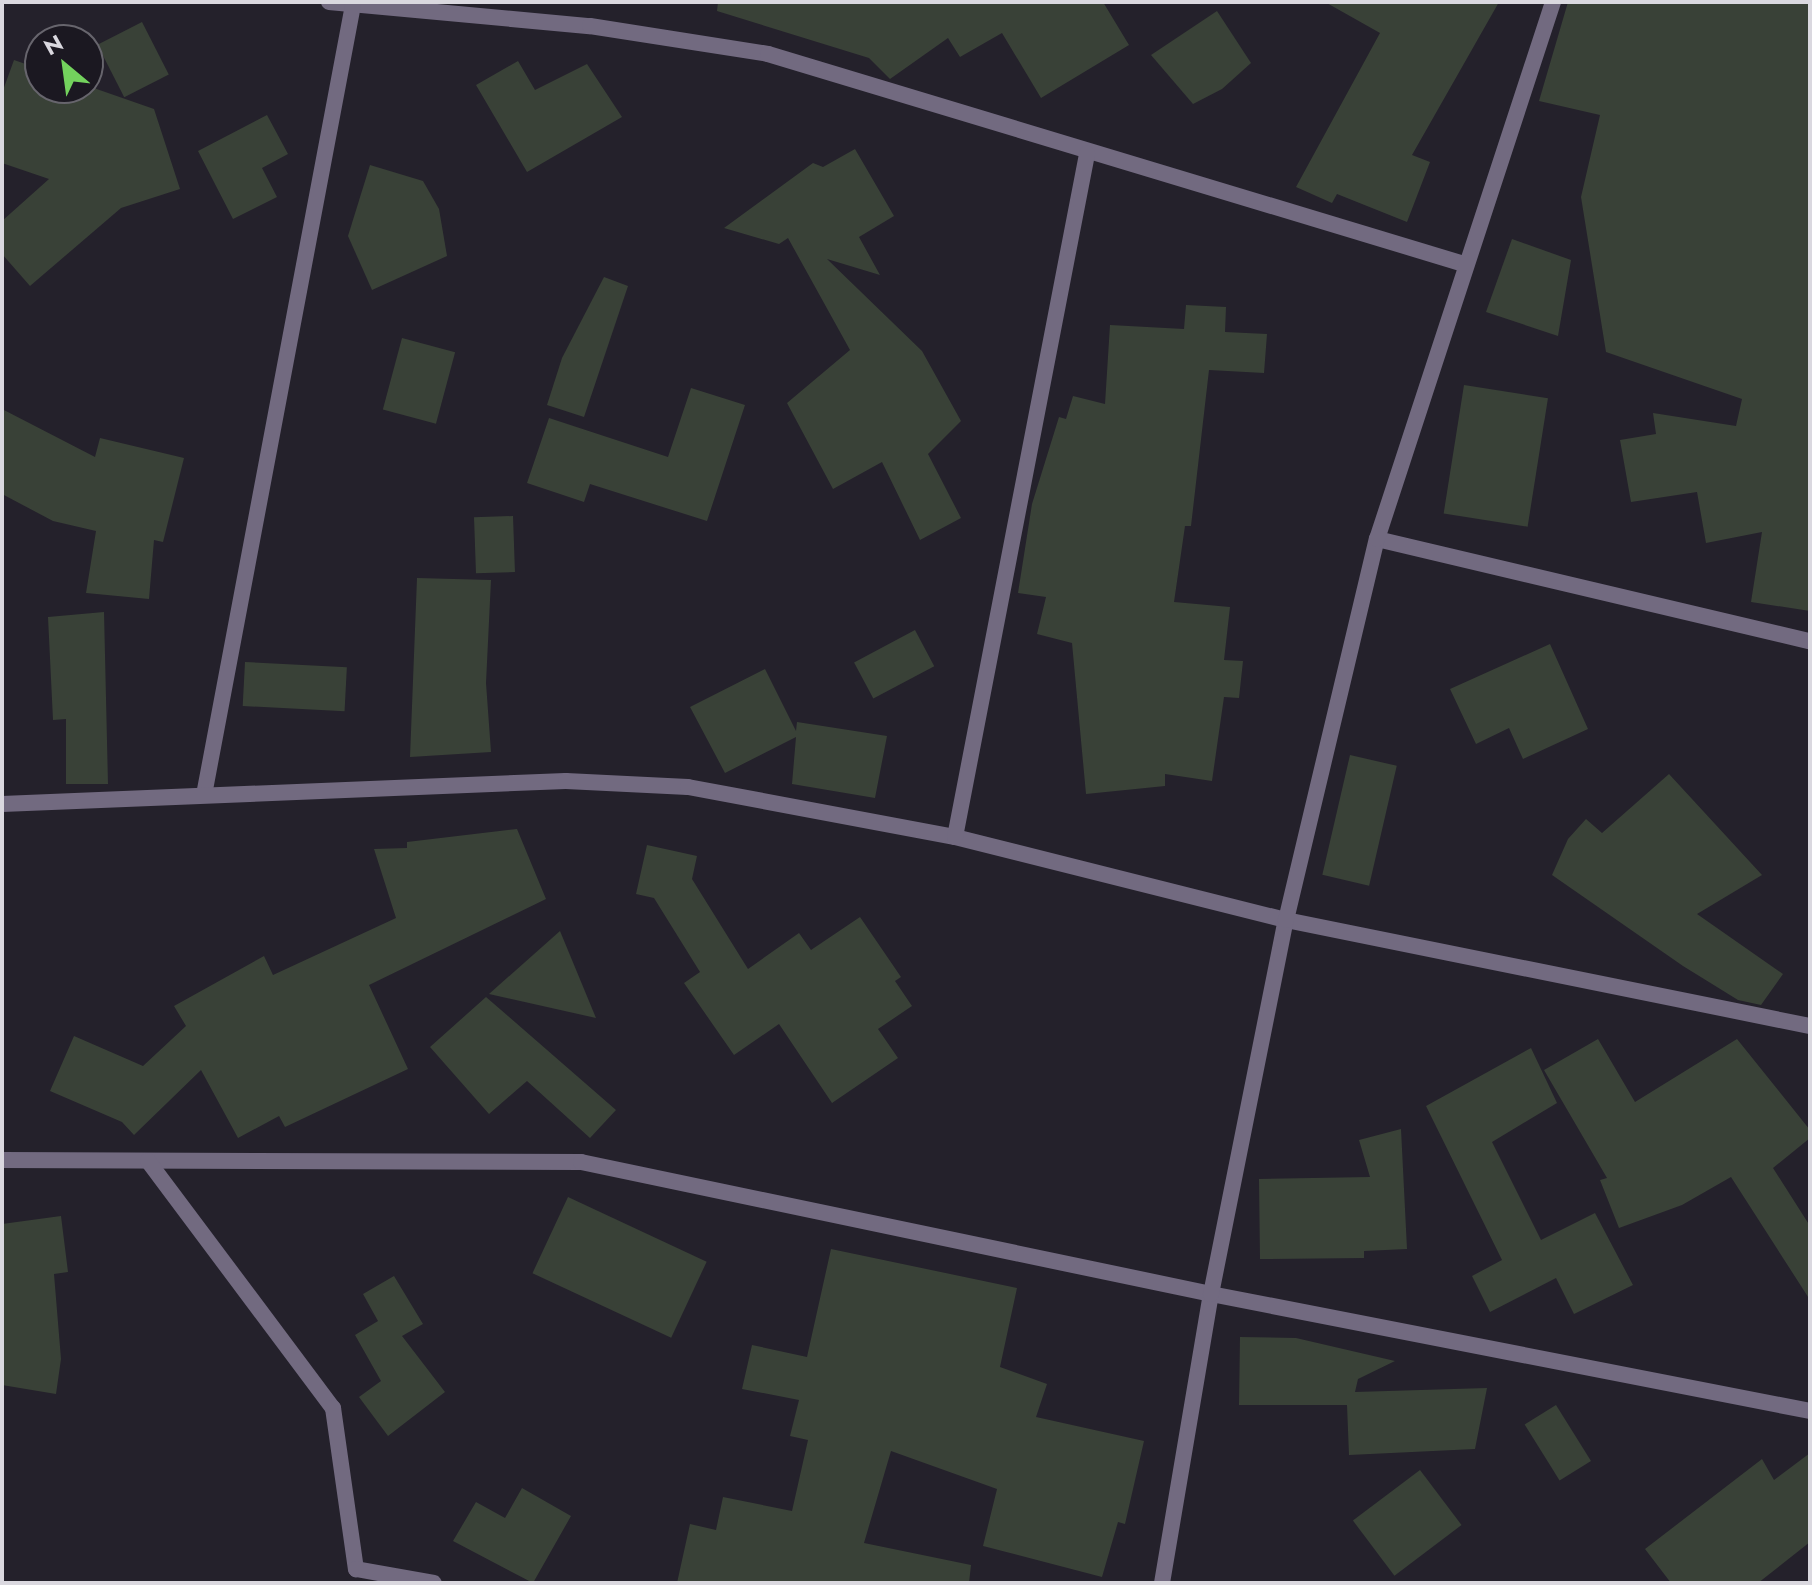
<!DOCTYPE html>
<style>
body{margin:0}
#map{position:relative;width:1812px;height:1585px;overflow:hidden;background:#24212b;font-family:Jost,sans-serif}
div>[style]{position:absolute}
.building>*{inset:0;background:#394137;transform-origin:0 0}
.minor>*{height:16px;margin:-8px;padding:0 8px;transform-origin:8px;border-radius:8px;background:#726a80}
span{translate:-50% -50%;white-space:nowrap;text-align:center;line-height:1.15;-webkit-text-stroke:6px #1b1821;paint-order:stroke}
.frame{position:absolute;inset:0;border:4px solid #dad8df;pointer-events:none}
.north{position:absolute;left:24px;top:24px;width:80px;height:80px;box-sizing:border-box;background:#1b1821;border:2px solid #67656d;border-radius:50%;rotate:331deg;font-size:22px;font-weight:700;line-height:32px;text-align:center;color:#dad8df}
.north::after{content:'';display:block;margin:auto;width:28px;height:36px;background:#73d25d;clip-path:polygon(50% 0,100% 100%,50% 72%,0 100%)}
</style>
<div id="map">
<div class="building">
<i style="clip-path:polygon(718px 2px,1103px 2px,1129px 45px,1041px 98px,1002px 33px,960px 57px,948px 38px,890px 79px,869px 58px,717px 11px)"></i>
<i style="clip-path:polygon(1325px 2px,1499px 2px,1412px 155px,1430px 162px,1407px 222px,1337px 194px,1332px 203px,1296px 187px,1380px 33px)"></i>
<i style="clip-path:polygon(1568px 2px,1810px 2px,1810px 611px,1751px 602px,1762px 532px,1706px 543px,1697px 492px,1631px 502px,1620px 440px,1656px 434px,1653px 413px,1736px 426px,1742px 399px,1606px 352px,1581px 197px,1600px 115px,1539px 101px)"></i>
<i style="clip-path:polygon(1217px 11px,1251px 63px,1222px 89px,1193px 104px,1151px 55px)"></i>
<i style="left:142px;top:22px;width:59px;height:50px;rotate:63deg"></i>
<i style="clip-path:polygon(14px 60px,40px 69px,40px 88px,88px 86px,154px 109px,180px 189px,121px 208px,30px 286px,2px 254px,2px 221px,49px 179px,2px 163px,2px 93px)"></i>
<i style="clip-path:polygon(518px 61px,535px 90px,587px 64px,622px 117px,527px 172px,476px 85px)"></i>
<i style="clip-path:polygon(267px 115px,288px 154px,262px 168px,277px 197px,233px 219px,198px 151px)"></i>
<i style="clip-path:polygon(855px 149px,894px 216px,859px 237px,880px 275px,827px 259px,922px 351px,961px 421px,928px 454px,961px 518px,920px 540px,882px 462px,833px 489px,787px 403px,850px 350px,788px 238px,779px 244px,724px 228px,813px 163px,823px 167px)"></i>
<i style="clip-path:polygon(370px 165px,423px 181px,439px 209px,447px 256px,372px 290px,348px 236px)"></i>
<i style="clip-path:polygon(1512px 239px,1571px 260px,1558px 336px,1486px 312px)"></i>
<i style="clip-path:polygon(604px 277px,628px 286px,584px 417px,547px 405px,562px 358px)"></i>
<i style="clip-path:polygon(1186px 305px,1226px 307px,1225px 332px,1267px 334px,1264px 373px,1209px 370px,1191px 526px,1185px 526px,1174px 602px,1230px 607px,1224px 660px,1243px 661px,1239px 698px,1224px 697px,1212px 781px,1165px 774px,1165px 786px,1086px 794px,1072px 643px,1037px 634px,1046px 597px,1018px 593px,1032px 504px,1059px 417px,1066px 419px,1073px 396px,1105px 404px,1110px 325px,1184px 329px)"></i>
<i style="left:402px;top:338px;width:55px;height:74px;rotate:15deg"></i>
<i style="left:1464px;top:385px;width:85px;height:130px;rotate:9deg"></i>
<i style="clip-path:polygon(691px 388px,745px 405px,707px 521px,590px 484px,584px 502px,527px 483px,549px 418px,668px 457px)"></i>
<i style="clip-path:polygon(2px 409px,95px 457px,100px 438px,184px 458px,163px 542px,154px 540px,149px 599px,86px 593px,96px 531px,53px 521px,2px 494px)"></i>
<i style="left:513px;top:516px;width:56px;height:39px;rotate:88deg"></i>
<i style="clip-path:polygon(417px 578px,491px 580px,486px 683px,491px 752px,410px 757px)"></i>
<i style="clip-path:polygon(104px 612px,108px 784px,66px 784px,66px 719px,53px 720px,48px 617px)"></i>
<i style="left:915px;top:630px;width:41px;height:69px;rotate:62deg"></i>
<i style="clip-path:polygon(1550px 644px,1588px 729px,1523px 759px,1509px 728px,1476px 744px,1450px 689px)"></i>
<i style="left:245px;top:662px;width:102px;height:44px;rotate:3deg"></i>
<i style="clip-path:polygon(765px 669px,796px 731px,797px 722px,887px 736px,875px 798px,792px 784px,796px 737px,725px 773px,690px 707px)"></i>
<i style="left:1350px;top:755px;width:48px;height:123px;rotate:13deg"></i>
<i style="clip-path:polygon(1669px 774px,1762px 875px,1697px 914px,1783px 974px,1761px 1005px,1738px 1000px,1683px 966px,1552px 875px,1568px 839px,1586px 819px,1602px 833px)"></i>
<i style="clip-path:polygon(517px 829px,546px 899px,369px 985px,408px 1069px,285px 1127px,279px 1116px,238px 1138px,201px 1070px,134px 1135px,122px 1122px,50px 1091px,74px 1036px,143px 1066px,186px 1026px,174px 1006px,264px 956px,273px 975px,396px 918px,374px 849px,407px 848px,407px 842px)"></i>
<i style="clip-path:polygon(647px 845px,697px 856px,692px 879px,748px 969px,799px 933px,811px 950px,860px 917px,901px 977px,895px 981px,912px 1006px,878px 1029px,898px 1058px,832px 1103px,779px 1024px,734px 1055px,684px 983px,700px 972px,654px 898px,636px 894px)"></i>
<i style="clip-path:polygon(560px 931px,596px 1018px,489px 994px)"></i>
<i style="clip-path:polygon(486px 997px,616px 1110px,590px 1138px,527px 1081px,489px 1114px,430px 1047px)"></i>
<i style="clip-path:polygon(1598px 1039px,1635px 1102px,1737px 1039px,1810px 1130px,1810px 1138px,1773px 1168px,1810px 1226px,1810px 1300px,1731px 1177px,1682px 1205px,1619px 1228px,1600px 1180px,1607px 1178px,1544px 1070px)"></i>
<i style="clip-path:polygon(1531px 1048px,1557px 1103px,1492px 1142px,1541px 1240px,1595px 1213px,1633px 1285px,1574px 1314px,1556px 1278px,1490px 1312px,1472px 1276px,1502px 1260px,1426px 1106px)"></i>
<i style="clip-path:polygon(1401px 1129px,1407px 1249px,1364px 1251px,1364px 1258px,1260px 1259px,1259px 1179px,1370px 1177px,1359px 1140px)"></i>
<i style="left:568px;top:1197px;width:153px;height:84px;rotate:25deg"></i>
<i style="clip-path:polygon(61px 1216px,68px 1272px,54px 1274px,61px 1359px,56px 1394px,2px 1385px,2px 1224px)"></i>
<i style="clip-path:polygon(831px 1249px,1017px 1288px,1000px 1367px,1047px 1384px,1036px 1417px,1144px 1441px,1125px 1524px,1118px 1522px,1102px 1577px,983px 1546px,997px 1489px,891px 1451px,864px 1543px,971px 1565px,969px 1583px,677px 1583px,690px 1524px,716px 1530px,723px 1497px,792px 1511px,808px 1440px,790px 1436px,799px 1400px,742px 1389px,752px 1345px,807px 1357px)"></i>
<i style="clip-path:polygon(394px 1276px,423px 1324px,402px 1336px,445px 1392px,388px 1436px,359px 1397px,381px 1381px,355px 1335px,378px 1321px,363px 1294px)"></i>
<i style="clip-path:polygon(1240px 1337px,1296px 1338px,1395px 1361px,1358px 1379px,1355px 1392px,1487px 1388px,1475px 1449px,1349px 1455px,1347px 1405px,1239px 1405px)"></i>
<i style="left:1556px;top:1405px;width:66px;height:37px;rotate:58deg"></i>
<i style="clip-path:polygon(1810px 1453px,1810px 1542px,1758px 1583px,1671px 1583px,1645px 1549px,1762px 1459px,1774px 1480px)"></i>
<i style="left:1420px;top:1470px;width:69px;height:84px;rotate:53deg"></i>
<i style="clip-path:polygon(522px 1488px,571px 1516px,533px 1583px,453px 1541px,476px 1502px,505px 1518px)"></i>
</div>
<div class="minor">
<i style="left:329px;top:2px;width:262px;rotate:5.3deg"></i>
<i style="left:590px;top:26px;width:180px;rotate:8.9deg"></i>
<i style="left:768px;top:54px;width:727px;rotate:16.79deg"></i>
<i style="left:1377px;top:539px;width:445px;rotate:13.3deg"></i>
<i style="left:204px;top:795px;width:804px;rotate:-79.32deg"></i>
<i style="left:2px;top:804px;width:564px;rotate:-2.34deg"></i>
<i style="left:566px;top:781px;width:122px;rotate:2.8deg"></i>
<i style="left:688px;top:787px;width:272px;rotate:10.6deg"></i>
<i style="left:955px;top:837px;width:341px;rotate:14.1deg"></i>
<i style="left:1286px;top:920px;width:535px;rotate:11.44deg"></i>
<i style="left:955px;top:837px;width:696px;rotate:-79.06deg"></i>
<i style="left:2px;top:1160px;width:579px;rotate:0.2deg"></i>
<i style="left:581px;top:1162px;width:644px;rotate:11.83deg"></i>
<i style="left:1211px;top:1294px;width:610px;rotate:11.05deg"></i>
<i style="left:148px;top:1161px;width:309px;rotate:53.2deg"></i>
<i style="left:333px;top:1408px;width:163px;rotate:81.9deg"></i>
<i style="left:356px;top:1569px;width:79px;rotate:10.2deg"></i>
<i style="left:1162px;top:1583px;width:293px;rotate:-80.4deg"></i>
<i style="left:1211px;top:1294px;width:381px;rotate:-78.7deg"></i>
<i style="left:1286px;top:920px;width:392px;rotate:-76.6deg"></i>
<i style="left:1377px;top:539px;width:565px;rotate:-71.85deg"></i>
</div>
<div class="frame"></div>
<div class="north">N</div>
</div>
